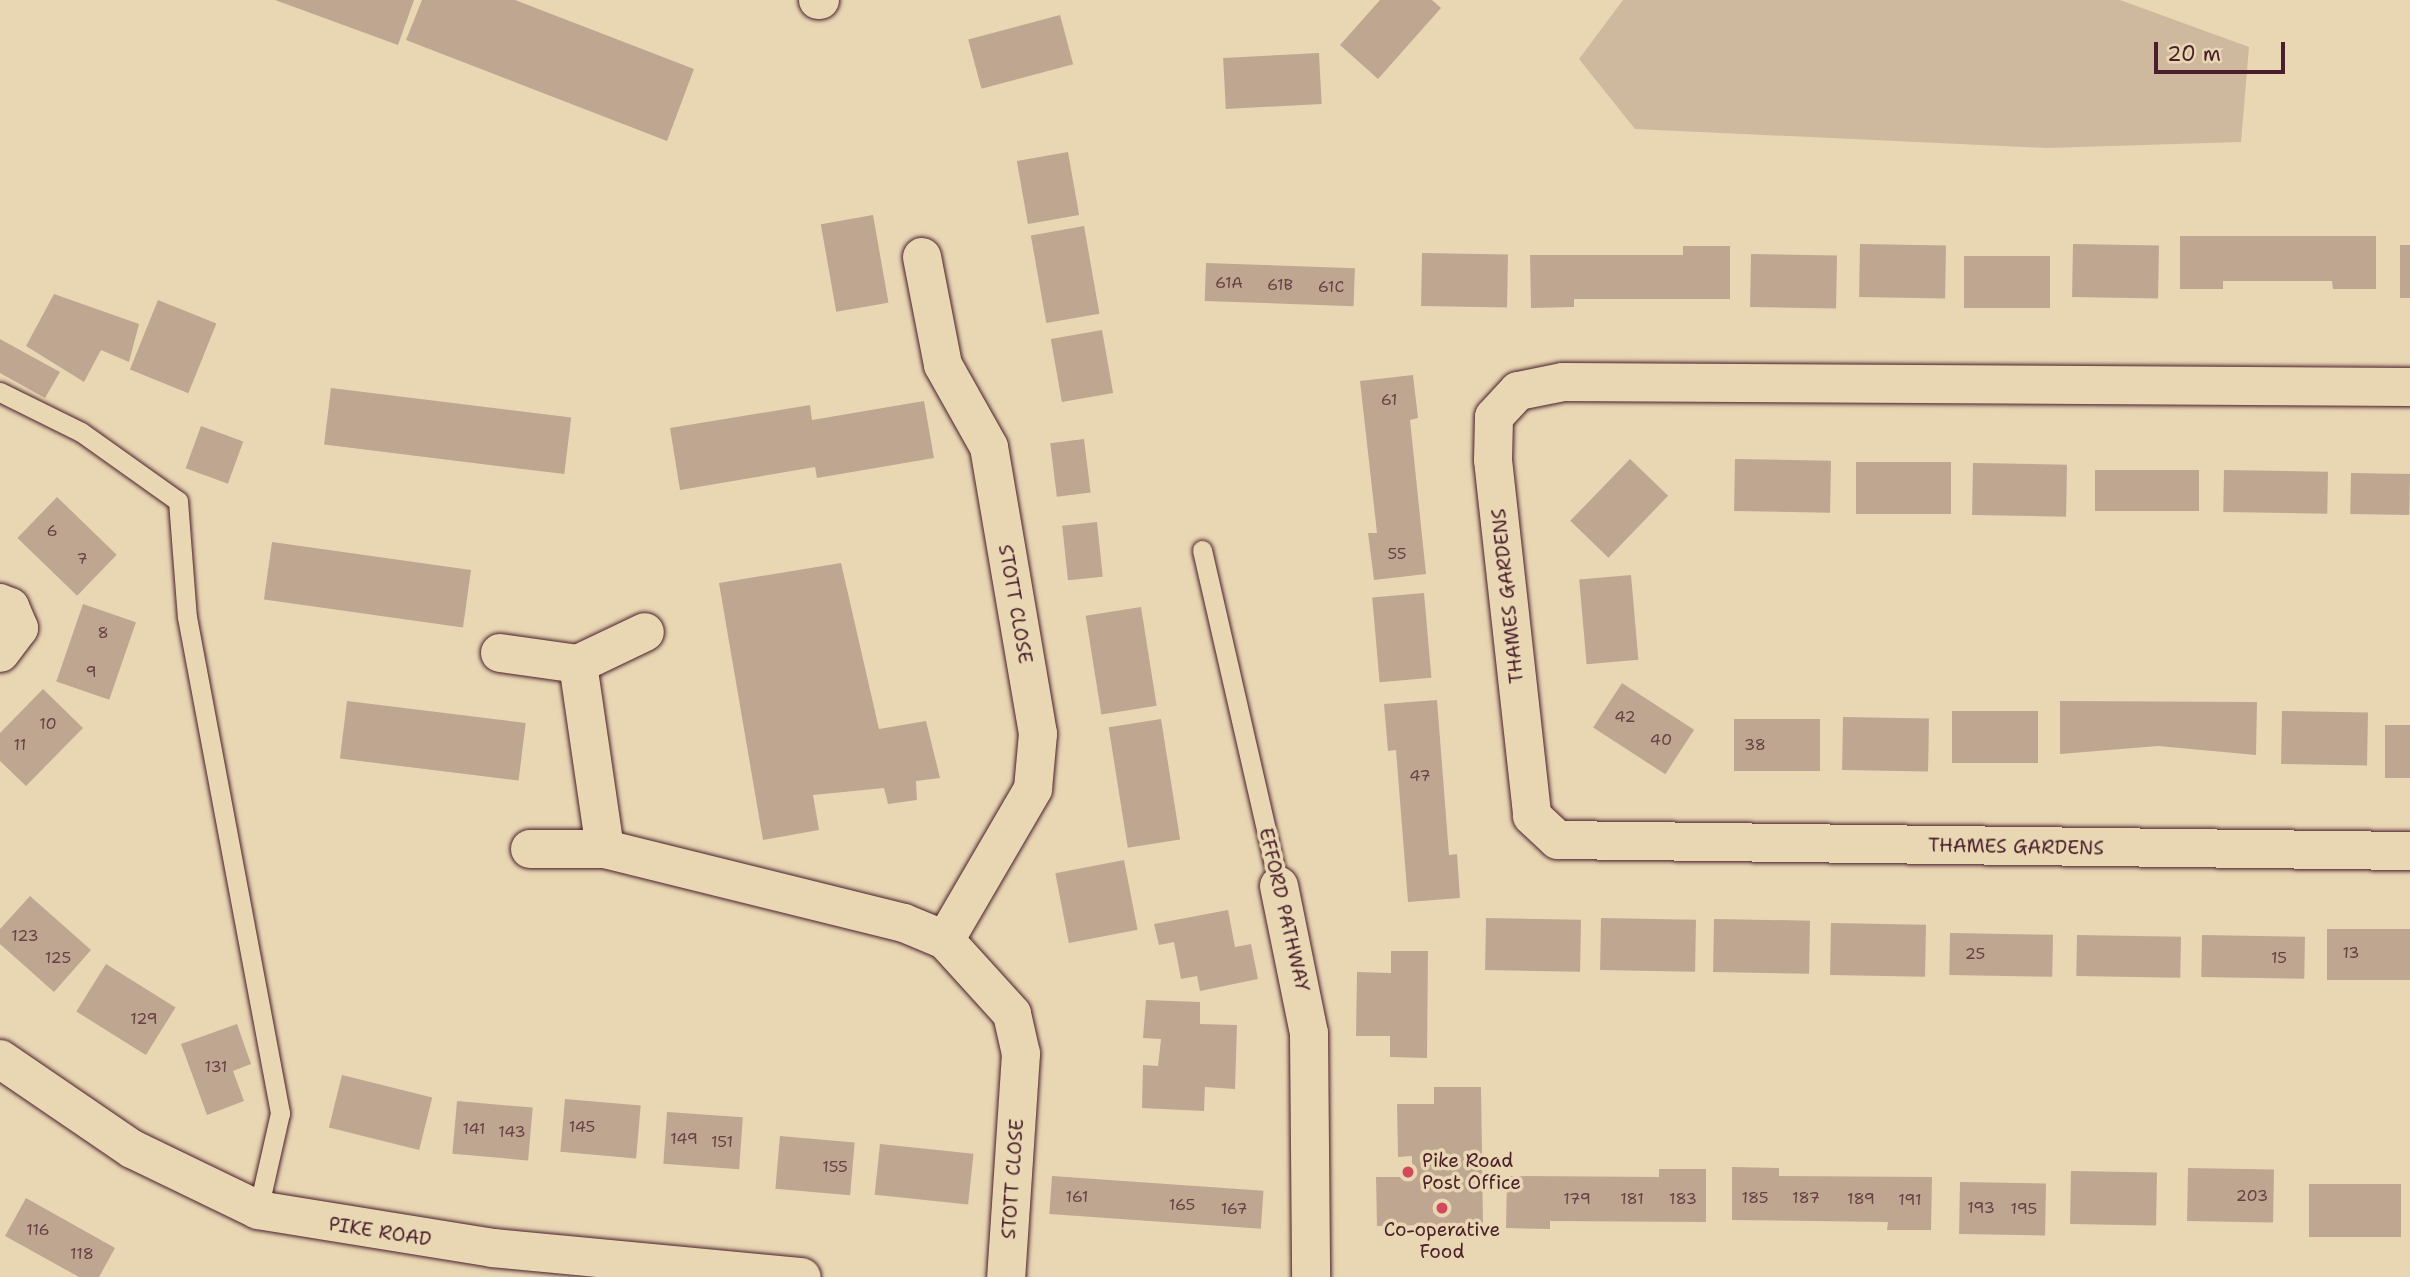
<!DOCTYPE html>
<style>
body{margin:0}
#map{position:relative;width:2410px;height:1277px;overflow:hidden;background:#e9d7b4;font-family:"Shantell Sans",sans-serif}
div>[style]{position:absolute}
.green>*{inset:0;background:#cfb99e}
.building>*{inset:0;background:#bfa691;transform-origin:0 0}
.roads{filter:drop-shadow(0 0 2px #4a1f2b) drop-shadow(0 0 2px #4a1f2b)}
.service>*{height:19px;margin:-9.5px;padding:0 9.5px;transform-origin:9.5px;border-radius:9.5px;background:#e9d7b4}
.minor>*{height:38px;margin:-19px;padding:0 19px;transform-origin:19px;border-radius:19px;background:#e9d7b4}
.dots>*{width:19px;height:19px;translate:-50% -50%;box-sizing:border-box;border:4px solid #e9d7b4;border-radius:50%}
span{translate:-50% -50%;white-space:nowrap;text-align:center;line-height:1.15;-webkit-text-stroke:7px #e9d7b4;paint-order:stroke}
.number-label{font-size:16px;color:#674144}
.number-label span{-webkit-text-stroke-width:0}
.street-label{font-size:19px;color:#4a1f2b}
.poi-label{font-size:19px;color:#4a1f2b}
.left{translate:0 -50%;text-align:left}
.scale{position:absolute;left:2154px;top:42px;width:131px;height:32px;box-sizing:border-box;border:4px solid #4a1f2b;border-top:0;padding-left:9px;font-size:21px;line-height:24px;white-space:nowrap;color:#4a1f2b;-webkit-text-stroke:5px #e9d7b4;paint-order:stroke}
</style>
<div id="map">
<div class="green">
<i style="clip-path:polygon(1623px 0,2120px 0,2249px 47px,2241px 142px,2047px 148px,1635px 129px,1579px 59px)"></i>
</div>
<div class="building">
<i style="clip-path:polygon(275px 0,414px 0,398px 45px)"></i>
<i style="clip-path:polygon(422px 0,515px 0,694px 69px,667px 141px,406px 40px)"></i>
<i style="clip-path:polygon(1380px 0,1432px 0,1441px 8px,1378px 79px,1340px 45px)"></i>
<i style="left:1060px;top:15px;width:51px;height:95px;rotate:75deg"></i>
<i style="left:1319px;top:53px;width:51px;height:96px;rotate:87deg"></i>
<i style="left:1068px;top:152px;width:64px;height:52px;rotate:80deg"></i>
<i style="left:873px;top:215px;width:89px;height:53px;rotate:80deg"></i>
<i style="left:1084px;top:226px;width:89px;height:54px;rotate:80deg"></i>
<i style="clip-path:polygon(2180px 236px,2376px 236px,2376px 289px,2333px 289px,2332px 281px,2223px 281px,2223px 289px,2180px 289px)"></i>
<i style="left:1860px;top:244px;width:86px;height:53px;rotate:1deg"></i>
<i style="left:2073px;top:244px;width:86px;height:53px;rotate:1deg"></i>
<i style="left:2400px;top:245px;width:10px;height:53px"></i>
<i style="clip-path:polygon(1683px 246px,1730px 246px,1730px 299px,1574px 299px,1574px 307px,1531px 308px,1530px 255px,1683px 255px)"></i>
<i style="left:1422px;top:253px;width:86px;height:53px;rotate:1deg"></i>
<i style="left:1751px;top:254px;width:86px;height:53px;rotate:1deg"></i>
<i style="left:1964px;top:256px;width:86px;height:52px"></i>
<i style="left:1206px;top:263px;width:149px;height:38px;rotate:2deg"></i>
<i style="clip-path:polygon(54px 294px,139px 324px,129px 362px,101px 350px,84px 382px,26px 346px)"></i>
<i style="left:158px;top:300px;width:63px;height:75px;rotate:22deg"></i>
<i style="left:1102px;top:330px;width:64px;height:52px;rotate:80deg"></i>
<i style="clip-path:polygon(0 339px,60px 372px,45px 398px,0 373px)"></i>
<i style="clip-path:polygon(1413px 375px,1418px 418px,1410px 420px,1426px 574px,1374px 580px,1368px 533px,1377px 533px,1360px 381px)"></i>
<i style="left:331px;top:388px;width:242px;height:57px;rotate:7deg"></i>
<i style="clip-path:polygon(924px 401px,934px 458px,817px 478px,815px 467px,680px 490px,670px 428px,810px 405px,812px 420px)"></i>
<i style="left:201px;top:426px;width:45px;height:45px;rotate:20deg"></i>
<i style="left:1084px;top:439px;width:54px;height:34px;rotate:83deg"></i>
<i style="left:1630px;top:459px;width:53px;height:86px;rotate:44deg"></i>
<i style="left:1735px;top:459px;width:96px;height:52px;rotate:1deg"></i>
<i style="left:1856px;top:462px;width:95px;height:52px"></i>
<i style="left:1973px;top:463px;width:94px;height:52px;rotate:1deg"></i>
<i style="left:2199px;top:470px;width:41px;height:104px;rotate:90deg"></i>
<i style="left:2224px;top:470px;width:104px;height:42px;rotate:1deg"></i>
<i style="left:2351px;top:473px;width:59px;height:41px;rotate:1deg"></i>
<i style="left:57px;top:497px;width:83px;height:57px;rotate:44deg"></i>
<i style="left:1097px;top:522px;width:55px;height:35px;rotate:84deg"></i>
<i style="left:272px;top:542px;width:201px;height:58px;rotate:8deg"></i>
<i style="clip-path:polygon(841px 563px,879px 729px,926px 721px,940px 778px,916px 781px,917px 800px,888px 804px,884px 788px,813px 795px,819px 830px,763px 840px,719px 583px)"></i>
<i style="left:1631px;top:575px;width:85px;height:52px;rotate:85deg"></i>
<i style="left:1424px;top:593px;width:85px;height:52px;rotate:85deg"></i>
<i style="left:83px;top:604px;width:56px;height:82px;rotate:19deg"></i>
<i style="left:1141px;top:607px;width:100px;height:56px;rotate:81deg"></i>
<i style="left:1622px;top:683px;width:86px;height:53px;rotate:33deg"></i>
<i style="clip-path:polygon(43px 689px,83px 728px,26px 786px,0 761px,0 733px)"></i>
<i style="clip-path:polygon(1437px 700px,1449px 855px,1457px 854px,1460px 898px,1408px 902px,1396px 750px,1388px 751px,1384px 704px)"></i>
<i style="left:347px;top:701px;width:180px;height:58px;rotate:7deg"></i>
<i style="clip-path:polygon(2060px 701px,2257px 702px,2256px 755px,2158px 746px,2060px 754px)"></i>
<i style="left:1952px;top:711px;width:86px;height:52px"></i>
<i style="left:2282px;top:711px;width:86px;height:53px;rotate:1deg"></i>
<i style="left:1843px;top:717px;width:86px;height:53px;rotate:1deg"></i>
<i style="left:1161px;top:719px;width:122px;height:53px;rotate:81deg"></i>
<i style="left:1734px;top:719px;width:86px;height:52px"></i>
<i style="left:2385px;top:725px;width:25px;height:53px"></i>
<i style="left:1124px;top:860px;width:71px;height:70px;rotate:79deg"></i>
<i style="clip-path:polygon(30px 896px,91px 950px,54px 992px,0 944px,0 929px)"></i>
<i style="clip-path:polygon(1228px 910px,1235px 947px,1251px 944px,1258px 979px,1200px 991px,1197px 976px,1181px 979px,1174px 942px,1159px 945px,1154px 924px)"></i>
<i style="left:1486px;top:918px;width:95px;height:52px;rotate:1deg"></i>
<i style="left:1601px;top:918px;width:95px;height:52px;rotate:1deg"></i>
<i style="left:1714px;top:919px;width:96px;height:53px;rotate:1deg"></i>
<i style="left:1831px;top:923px;width:95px;height:52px;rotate:1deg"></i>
<i style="left:2327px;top:929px;width:83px;height:51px"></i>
<i style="left:1950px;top:933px;width:103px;height:42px;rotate:1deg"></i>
<i style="left:2077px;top:935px;width:104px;height:41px;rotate:1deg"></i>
<i style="left:2202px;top:935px;width:103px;height:42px;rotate:1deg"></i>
<i style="clip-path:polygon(1391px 951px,1428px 951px,1427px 1058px,1390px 1057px,1390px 1036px,1356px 1036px,1357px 972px,1391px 973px)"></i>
<i style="left:106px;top:964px;width:82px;height:56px;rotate:32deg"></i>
<i style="clip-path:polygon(1146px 1000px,1200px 1002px,1200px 1024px,1237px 1025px,1235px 1089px,1205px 1087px,1204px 1111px,1142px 1108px,1143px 1065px,1158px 1066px,1161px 1039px,1143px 1038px)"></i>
<i style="clip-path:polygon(237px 1024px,251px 1064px,233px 1071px,244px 1101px,207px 1115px,181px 1044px)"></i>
<i style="left:342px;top:1075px;width:93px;height:54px;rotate:14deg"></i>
<i style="clip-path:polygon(1434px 1087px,1481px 1087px,1483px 1224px,1377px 1226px,1376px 1177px,1412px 1177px,1412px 1156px,1398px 1157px,1397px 1104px,1434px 1104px)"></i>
<i style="left:565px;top:1099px;width:76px;height:53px;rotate:5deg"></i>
<i style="left:457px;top:1101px;width:76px;height:53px;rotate:5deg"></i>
<i style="left:667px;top:1112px;width:76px;height:52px;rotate:4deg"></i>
<i style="left:780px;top:1136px;width:75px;height:53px;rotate:5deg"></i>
<i style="left:880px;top:1144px;width:94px;height:51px;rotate:6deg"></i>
<i style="clip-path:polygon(1732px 1167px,1779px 1168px,1779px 1176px,1932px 1177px,1931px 1230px,1887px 1230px,1888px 1222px,1732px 1220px)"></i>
<i style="left:2188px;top:1168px;width:86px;height:53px;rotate:1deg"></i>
<i style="clip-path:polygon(1659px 1169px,1706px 1169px,1706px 1222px,1550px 1221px,1550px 1229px,1506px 1228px,1507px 1176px,1659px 1177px)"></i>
<i style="left:2071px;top:1171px;width:86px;height:53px;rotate:1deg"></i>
<i style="left:1052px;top:1176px;width:212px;height:38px;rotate:4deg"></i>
<i style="left:1960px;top:1182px;width:86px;height:52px;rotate:1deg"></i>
<i style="left:2309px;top:1184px;width:92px;height:53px"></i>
<i style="clip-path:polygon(26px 1198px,115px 1248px,99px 1277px,79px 1277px,5px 1236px)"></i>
</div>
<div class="roads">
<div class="service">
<i style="left:0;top:392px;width:90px;rotate:26.3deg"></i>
<i style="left:81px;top:432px;width:119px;rotate:35.4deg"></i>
<i style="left:178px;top:501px;width:116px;rotate:85.6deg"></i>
<i style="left:187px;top:617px;width:505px;rotate:79.38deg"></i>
<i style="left:280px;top:1113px;width:99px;rotate:102.8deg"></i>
<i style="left:1202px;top:550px;width:345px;rotate:77.1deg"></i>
</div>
<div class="minor">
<i style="left:818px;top:0;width:2px"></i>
<i style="left:922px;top:257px;width:110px;rotate:79deg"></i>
<i style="left:943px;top:365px;width:94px;rotate:60.7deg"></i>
<i style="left:989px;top:447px;width:291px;rotate:80.3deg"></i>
<i style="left:1038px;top:734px;width:55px;rotate:95.2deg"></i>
<i style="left:1033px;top:789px;width:175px;rotate:120.2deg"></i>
<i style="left:2410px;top:387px;width:847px;rotate:-179.66deg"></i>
<i style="left:1563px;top:382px;width:46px;rotate:168.7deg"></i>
<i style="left:1518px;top:391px;width:35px;rotate:133deg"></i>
<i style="left:1494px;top:417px;width:43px;rotate:91.3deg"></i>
<i style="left:1493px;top:460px;width:358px;rotate:83.7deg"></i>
<i style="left:1532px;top:816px;width:35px;rotate:43deg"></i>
<i style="left:1558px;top:840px;width:852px;rotate:0.74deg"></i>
<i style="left:0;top:603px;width:11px;rotate:22deg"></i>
<i style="left:10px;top:607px;width:23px;rotate:67deg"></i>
<i style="left:19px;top:628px;width:31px;rotate:127deg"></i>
<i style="left:500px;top:653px;width:79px;rotate:8deg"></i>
<i style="left:578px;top:664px;width:74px;rotate:-25.5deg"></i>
<i style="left:578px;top:664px;width:187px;rotate:81.7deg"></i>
<i style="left:605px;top:849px;width:308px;rotate:13.9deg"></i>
<i style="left:904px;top:923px;width:44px;rotate:22.5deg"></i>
<i style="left:945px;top:940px;width:100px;rotate:47.8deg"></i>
<i style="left:1012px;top:1014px;width:41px;rotate:77.3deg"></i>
<i style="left:1021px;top:1054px;width:224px;rotate:93.8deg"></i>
<i style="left:530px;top:849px;width:75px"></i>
<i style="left:1279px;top:886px;width:150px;rotate:78.5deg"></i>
<i style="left:1309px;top:1033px;width:244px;rotate:89.5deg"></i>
<i style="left:0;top:1059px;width:160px;rotate:34.3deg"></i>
<i style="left:132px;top:1149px;width:140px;rotate:25.8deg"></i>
<i style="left:258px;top:1210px;width:238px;rotate:9.2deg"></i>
<i style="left:493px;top:1248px;width:310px;rotate:5.4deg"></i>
</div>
</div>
<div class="dots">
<i style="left:1408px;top:1172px;background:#d1495b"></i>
<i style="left:1442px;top:1208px;background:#d1495b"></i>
</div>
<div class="number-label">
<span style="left:1229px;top:283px">61A</span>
<span style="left:1280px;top:285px">61B</span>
<span style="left:1331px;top:287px">61C</span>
<span style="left:1389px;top:400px">61</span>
<span style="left:52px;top:531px">6</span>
<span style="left:1397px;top:554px">55</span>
<span style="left:82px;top:559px">7</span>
<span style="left:103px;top:633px">8</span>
<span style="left:91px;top:672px">9</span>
<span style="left:1625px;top:717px">42</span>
<span style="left:48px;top:724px">10</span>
<span style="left:1661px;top:740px">40</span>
<span style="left:20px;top:745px">11</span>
<span style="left:1755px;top:745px">38</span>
<span style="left:1420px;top:776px">47</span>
<span style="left:25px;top:936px">123</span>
<span style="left:2351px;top:953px">13</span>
<span style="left:1975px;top:954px">25</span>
<span style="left:58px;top:958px">125</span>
<span style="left:2279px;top:958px">15</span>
<span style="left:144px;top:1019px">129</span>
<span style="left:216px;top:1067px">131</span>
<span style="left:582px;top:1127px">145</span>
<span style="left:474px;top:1129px">141</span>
<span style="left:512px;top:1132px">143</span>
<span style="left:684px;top:1139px">149</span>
<span style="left:722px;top:1142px">151</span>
<span style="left:835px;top:1167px">155</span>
<span style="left:2252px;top:1196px">203</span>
<span style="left:1077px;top:1197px">161</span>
<span style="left:1755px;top:1198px">185</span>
<span style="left:1806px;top:1198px">187</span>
<span style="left:1577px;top:1199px">179</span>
<span style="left:1632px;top:1199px">181</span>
<span style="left:1683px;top:1199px">183</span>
<span style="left:1861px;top:1199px">189</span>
<span style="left:1910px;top:1200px">191</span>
<span style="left:1182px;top:1205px">165</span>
<span style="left:1981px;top:1208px">193</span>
<span style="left:1234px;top:1209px">167</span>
<span style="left:2024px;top:1209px">195</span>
<span style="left:38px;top:1230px">116</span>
<span style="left:82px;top:1254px">118</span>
</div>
<div class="street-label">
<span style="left:1508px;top:596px;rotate:-96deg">THAMES GARDENS</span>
<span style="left:1015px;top:604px;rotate:80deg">STOTT CLOSE</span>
<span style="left:2016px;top:847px;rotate:1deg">THAMES GARDENS</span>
<span style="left:1284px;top:910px;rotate:77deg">EFFORD PATHWAY</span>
<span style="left:1013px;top:1179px;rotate:-86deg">STOTT CLOSE</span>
<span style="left:380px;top:1232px;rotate:9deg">PIKE ROAD</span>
</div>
<div class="poi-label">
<span class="left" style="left:1422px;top:1172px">Pike Road<br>Post Office</span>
<span style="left:1442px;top:1241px">Co-operative<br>Food</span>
</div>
<div class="scale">20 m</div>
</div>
